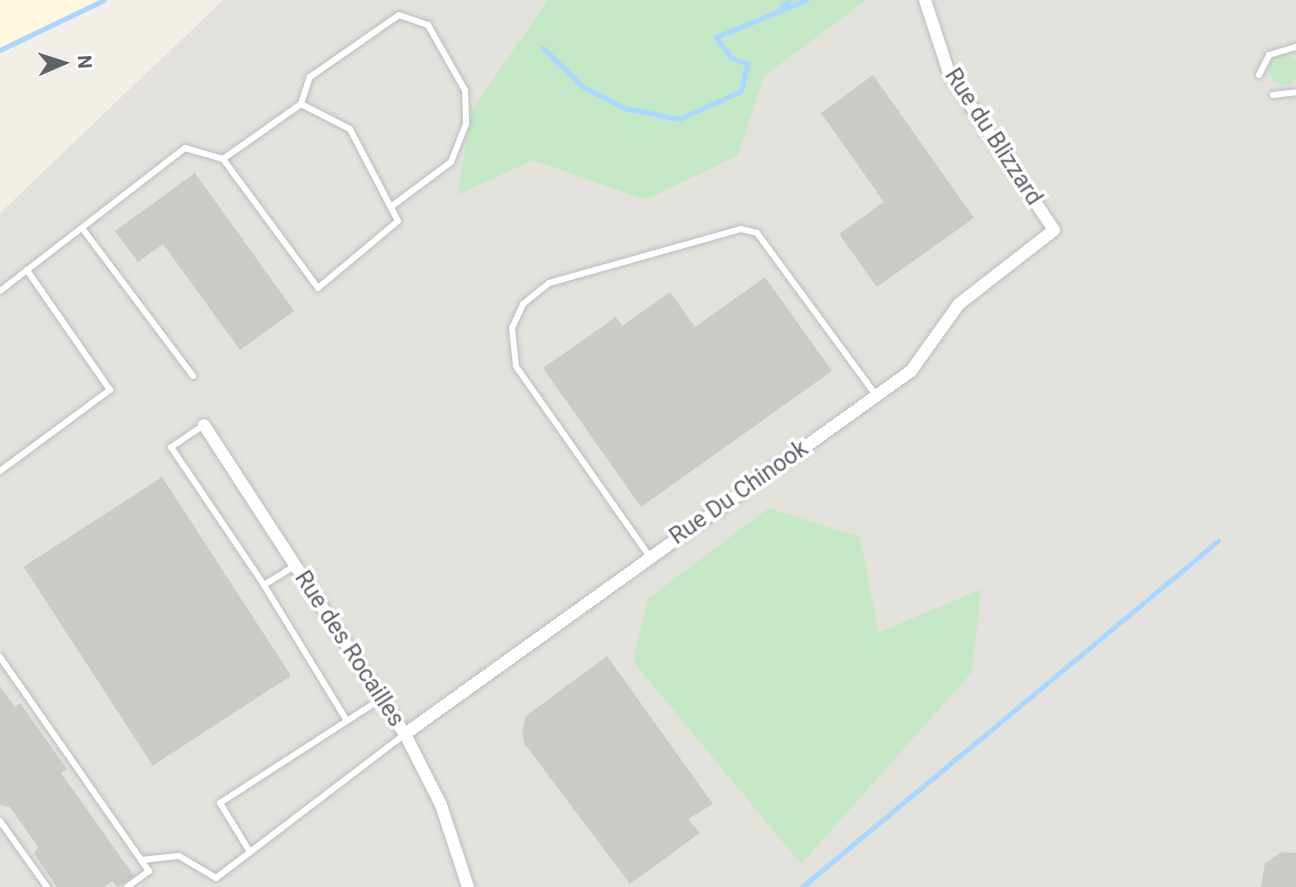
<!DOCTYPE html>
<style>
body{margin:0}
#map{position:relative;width:1296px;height:887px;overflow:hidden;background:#f1efe7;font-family:Roboto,sans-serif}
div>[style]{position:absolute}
.commercial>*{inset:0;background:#fff8de}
.industrial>*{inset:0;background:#e2e1db}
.green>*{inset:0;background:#c4e8c5}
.round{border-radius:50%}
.stream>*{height:4.5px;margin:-2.25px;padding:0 2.25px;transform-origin:2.25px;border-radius:2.25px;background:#a9d7ff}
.building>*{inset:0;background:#cccac4;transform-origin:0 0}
.roads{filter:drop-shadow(0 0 2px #b9bcc1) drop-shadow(0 0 2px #b9bcc1)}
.lane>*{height:6px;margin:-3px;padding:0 3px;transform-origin:3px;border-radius:3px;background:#fff}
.street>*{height:12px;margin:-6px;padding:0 6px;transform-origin:6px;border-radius:6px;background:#fff}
span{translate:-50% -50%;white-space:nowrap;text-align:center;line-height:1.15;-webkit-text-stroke:7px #fff;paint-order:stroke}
.street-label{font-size:23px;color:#5e6268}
.north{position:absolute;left:28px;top:28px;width:70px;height:70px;-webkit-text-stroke:5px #fff;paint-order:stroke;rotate:87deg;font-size:19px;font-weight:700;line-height:28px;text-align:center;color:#5e6268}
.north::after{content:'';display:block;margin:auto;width:24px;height:32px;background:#5e6268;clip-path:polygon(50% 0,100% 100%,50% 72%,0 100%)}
</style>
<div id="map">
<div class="commercial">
<i style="clip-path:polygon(0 0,104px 0,0 50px)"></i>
</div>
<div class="industrial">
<i style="clip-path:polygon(223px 0,1296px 0,1296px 887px,0 887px,0 213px)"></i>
</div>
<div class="green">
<i style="clip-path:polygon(548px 0,866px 0,764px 76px,738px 155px,646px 200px,533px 160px,457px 195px,472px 110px)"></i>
<i class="round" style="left:1269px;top:55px;width:30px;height:30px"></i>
<i style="clip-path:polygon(769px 508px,860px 537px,878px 633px,981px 589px,972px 672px,801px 864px,633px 661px,649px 598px)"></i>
</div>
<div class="stream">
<i style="left:780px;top:9px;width:13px;rotate:-45deg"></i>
<i style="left:543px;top:48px;width:57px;rotate:43.6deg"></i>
<i style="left:584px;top:87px;width:46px;rotate:27.1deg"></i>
<i style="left:625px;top:108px;width:55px;rotate:11.5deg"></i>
<i style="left:679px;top:119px;width:68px;rotate:-24.3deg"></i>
<i style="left:741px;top:91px;width:28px;rotate:-77deg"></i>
<i style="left:747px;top:64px;width:17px;rotate:-159deg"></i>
<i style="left:731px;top:58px;width:26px;rotate:-126deg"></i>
<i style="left:716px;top:37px;width:97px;rotate:-22.3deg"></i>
<i style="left:0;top:50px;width:115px;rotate:-25.7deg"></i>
<i style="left:802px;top:887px;width:541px;rotate:-39.75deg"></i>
</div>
<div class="building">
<i style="clip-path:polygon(873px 75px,974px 218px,877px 287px,839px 234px,884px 202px,821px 113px)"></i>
<i style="clip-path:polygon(195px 173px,294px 311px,240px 350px,163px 244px,138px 262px,115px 231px)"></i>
<i style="clip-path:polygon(765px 277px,832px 371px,641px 507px,543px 368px,616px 317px,622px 326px,670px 292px,695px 327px)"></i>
<i style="left:162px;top:477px;width:237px;height:165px;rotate:57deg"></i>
<i style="clip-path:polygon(607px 656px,713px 804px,688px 819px,700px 833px,630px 884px,524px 743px,522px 731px,526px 716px)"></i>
<i style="clip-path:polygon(0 686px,15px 707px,20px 703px,67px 769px,61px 773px,134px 876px,118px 887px,112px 881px,103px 887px,57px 887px,34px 854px,38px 847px,10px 807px,0 805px)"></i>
<i style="clip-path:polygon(1282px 852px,1296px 853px,1296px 887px,1261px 887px,1265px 863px)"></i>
</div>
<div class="roads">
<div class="lane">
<i style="left:1259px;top:75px;width:22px;rotate:-63deg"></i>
<i style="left:1269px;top:55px;width:28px;rotate:-17deg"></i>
<i style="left:1273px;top:95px;width:23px;rotate:-7deg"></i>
<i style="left:301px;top:104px;width:28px;rotate:-72deg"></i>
<i style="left:310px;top:77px;width:108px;rotate:-34.9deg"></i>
<i style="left:399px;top:15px;width:31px;rotate:19deg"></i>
<i style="left:428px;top:25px;width:75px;rotate:60.4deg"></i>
<i style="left:465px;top:90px;width:34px;rotate:88deg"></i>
<i style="left:466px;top:124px;width:41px;rotate:111.5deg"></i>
<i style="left:451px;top:162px;width:74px;rotate:143.3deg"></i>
<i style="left:82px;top:228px;width:185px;rotate:53.1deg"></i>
<i style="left:0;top:291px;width:234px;rotate:-37.7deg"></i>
<i style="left:185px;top:148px;width:40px;rotate:16deg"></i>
<i style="left:223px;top:159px;width:160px;rotate:53.6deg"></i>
<i style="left:318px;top:288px;width:104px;rotate:-39.9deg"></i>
<i style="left:398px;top:221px;width:104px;rotate:-117.6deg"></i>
<i style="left:350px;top:129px;width:55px;rotate:-153deg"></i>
<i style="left:301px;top:104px;width:95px;rotate:144.8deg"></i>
<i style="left:204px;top:425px;width:40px;rotate:146deg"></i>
<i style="left:171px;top:447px;width:166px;rotate:56deg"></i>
<i style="left:264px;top:585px;width:36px;rotate:-32deg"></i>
<i style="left:0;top:471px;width:137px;rotate:-36.4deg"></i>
<i style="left:110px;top:390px;width:146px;rotate:-124.7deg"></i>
<i style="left:650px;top:557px;width:233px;rotate:-125.1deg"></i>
<i style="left:516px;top:366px;width:38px;rotate:-96deg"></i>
<i style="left:512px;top:328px;width:26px;rotate:-65deg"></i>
<i style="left:523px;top:304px;width:33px;rotate:-39deg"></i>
<i style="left:549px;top:283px;width:199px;rotate:-15.7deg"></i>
<i style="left:741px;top:229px;width:16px;rotate:14deg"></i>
<i style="left:757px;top:233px;width:201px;rotate:53.7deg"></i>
<i style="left:264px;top:585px;width:159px;rotate:58.6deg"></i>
<i style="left:0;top:657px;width:261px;rotate:55.2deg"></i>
<i style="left:149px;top:871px;width:27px;rotate:144deg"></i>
<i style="left:0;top:821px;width:81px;rotate:54.5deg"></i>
<i style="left:250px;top:852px;width:57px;rotate:-121.5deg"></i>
<i style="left:220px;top:803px;width:192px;rotate:-32.9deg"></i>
<i style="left:141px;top:860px;width:38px;rotate:-6deg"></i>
<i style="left:179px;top:856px;width:43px;rotate:30.7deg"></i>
<i style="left:216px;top:878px;width:238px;rotate:-37.3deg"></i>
</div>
<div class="street">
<i style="left:204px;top:425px;width:369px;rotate:57deg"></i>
<i style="left:405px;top:734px;width:80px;rotate:63.1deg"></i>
<i style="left:441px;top:805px;width:86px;rotate:71.8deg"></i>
<i style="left:405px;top:734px;width:623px;rotate:-35.66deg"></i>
<i style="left:911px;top:371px;width:82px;rotate:-54.4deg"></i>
<i style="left:959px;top:304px;width:120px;rotate:-37.9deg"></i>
<i style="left:1054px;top:230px;width:189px;rotate:-123.8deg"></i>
<i style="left:949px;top:73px;width:77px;rotate:-108.2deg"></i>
</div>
</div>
<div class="street-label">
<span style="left:993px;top:137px;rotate:57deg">Rue du Blizzard</span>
<span style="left:739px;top:493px;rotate:-35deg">Rue Du Chinook</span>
<span style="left:349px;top:649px;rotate:57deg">Rue des Rocailles</span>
</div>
<div class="north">N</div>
</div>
